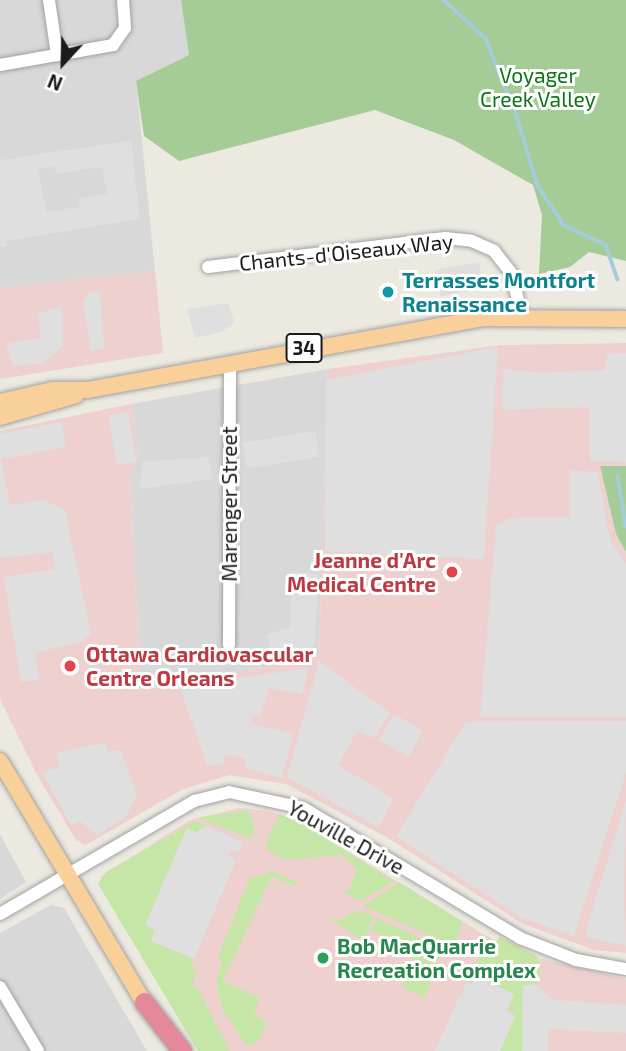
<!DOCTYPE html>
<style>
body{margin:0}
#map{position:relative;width:626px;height:1051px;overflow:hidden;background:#ece9e1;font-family:"Exo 2",sans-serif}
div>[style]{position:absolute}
.residential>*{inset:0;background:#d9d8d8}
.commercial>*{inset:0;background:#eed1cf}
.grass>*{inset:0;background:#c6e6a7}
.forest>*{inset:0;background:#a5cb96}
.parking>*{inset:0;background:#dfdfdf;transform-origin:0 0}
.stream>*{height:3.5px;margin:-1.75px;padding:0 1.75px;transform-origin:1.75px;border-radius:1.75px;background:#a2cdd9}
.roads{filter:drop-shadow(0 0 2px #a2a2a2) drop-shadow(0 0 2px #a2a2a2)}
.minor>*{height:12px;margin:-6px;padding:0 6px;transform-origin:6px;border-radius:6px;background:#fff}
.major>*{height:16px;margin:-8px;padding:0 8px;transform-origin:8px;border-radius:8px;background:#f9d099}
.highway>*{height:19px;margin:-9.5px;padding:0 9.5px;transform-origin:9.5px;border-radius:9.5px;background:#e38999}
.dots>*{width:19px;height:19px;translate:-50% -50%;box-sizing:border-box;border:4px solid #fff;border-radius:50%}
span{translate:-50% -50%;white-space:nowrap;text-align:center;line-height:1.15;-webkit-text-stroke:6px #fff;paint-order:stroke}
.shield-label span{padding:2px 5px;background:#fff;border:2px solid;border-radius:5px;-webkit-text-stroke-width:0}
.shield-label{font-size:19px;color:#1b1b1b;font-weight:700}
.park-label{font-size:21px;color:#0e7417}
.street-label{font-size:21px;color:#1b1b1b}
.culture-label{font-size:21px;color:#0d838f;font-weight:700}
.left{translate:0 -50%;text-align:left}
.health-label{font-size:21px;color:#be3a42;font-weight:700}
.right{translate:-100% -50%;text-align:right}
.leisure-label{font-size:21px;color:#27864d;font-weight:700}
.north{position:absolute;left:28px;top:28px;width:70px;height:70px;-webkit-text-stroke:5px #fff;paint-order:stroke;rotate:202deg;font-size:19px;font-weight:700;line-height:28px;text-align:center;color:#1b1b1b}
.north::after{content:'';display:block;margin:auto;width:24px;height:32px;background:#1b1b1b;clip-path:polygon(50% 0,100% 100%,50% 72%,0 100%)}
</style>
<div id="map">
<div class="residential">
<i style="clip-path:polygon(0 0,181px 0,189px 55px,136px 81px,155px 271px,0 288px)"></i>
<i style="clip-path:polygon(328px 369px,319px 656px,146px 689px,140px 672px,130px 479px,138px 456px,131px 404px)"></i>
<i style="clip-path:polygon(0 834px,26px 882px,0 899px)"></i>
<i style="clip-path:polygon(51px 905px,64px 908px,147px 1051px,0 1051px,0 933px)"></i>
</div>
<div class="commercial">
<i style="clip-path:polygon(155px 271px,163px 353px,0 379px,0 288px)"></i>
<i style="clip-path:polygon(626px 343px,626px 466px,600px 466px,616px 534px,626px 552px,626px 953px,594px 950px,523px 924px,388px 838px,286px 784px,229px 775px,181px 790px,86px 845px,76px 840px,38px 777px,0 699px,0 431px,131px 404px,138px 456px,130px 479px,140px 672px,147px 689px,319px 656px,328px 369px,501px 345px)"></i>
<i style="clip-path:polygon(239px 808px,269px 811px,298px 821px,483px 934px,526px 955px,626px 979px,626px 1051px,207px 1051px,100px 877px,190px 820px)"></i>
</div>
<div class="grass">
<i style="clip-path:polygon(248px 810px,255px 825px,252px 839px,197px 818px)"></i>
<i style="clip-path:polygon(279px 814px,300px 822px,394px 881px,361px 901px,344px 893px,353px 883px,356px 870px,343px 855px,286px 860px,267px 851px,265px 845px)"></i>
<i style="clip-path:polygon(195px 821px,206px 826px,196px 833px,186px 829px,151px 940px,194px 959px,191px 967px,198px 970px,191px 987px,197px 987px,230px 1051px,198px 1051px,98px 884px,106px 872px)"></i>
<i style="clip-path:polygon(272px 871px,295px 881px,297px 887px,272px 876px,223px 981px,259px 998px,254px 1014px,267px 1022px,259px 1041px,247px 1046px,223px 1010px,216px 984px,222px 960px,217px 959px,249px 879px)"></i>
<i style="clip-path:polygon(399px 882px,462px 921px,457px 940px,447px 943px,363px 906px)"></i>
<i style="clip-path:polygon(358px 910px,374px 917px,363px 941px,328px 918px,339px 920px)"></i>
<i style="clip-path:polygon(377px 918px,439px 947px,441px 954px,425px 997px,402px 987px,416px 949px,371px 931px)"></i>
<i style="clip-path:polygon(488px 937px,496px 942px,500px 937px,537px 956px,540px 964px,540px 982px,535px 984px,522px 1051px,500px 1051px,515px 1016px,475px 978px,472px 985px,467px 982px)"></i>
</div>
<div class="forest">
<i style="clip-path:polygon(181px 0,626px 0,626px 261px,589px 252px,570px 267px,539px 274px,542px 215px,533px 185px,454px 140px,375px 110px,179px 161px,144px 136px,136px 81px,189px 55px)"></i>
<i style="clip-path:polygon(600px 466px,626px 466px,626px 552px,616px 534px)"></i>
</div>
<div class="parking">
<i style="clip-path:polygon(evenodd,131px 141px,140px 219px,7px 241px,7px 246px,0 247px,0 160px,131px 141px,54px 166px,56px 174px,102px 167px,107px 194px,78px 199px,79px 207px,46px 212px,38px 169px,54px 166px)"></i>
<i style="left:479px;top:262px;width:27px;height:44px;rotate:80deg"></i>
<i style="clip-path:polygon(99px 290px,105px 348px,91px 351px,83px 304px,88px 293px)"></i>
<i style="clip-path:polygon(228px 303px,234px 322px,222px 332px,195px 338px,187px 309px)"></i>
<i style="clip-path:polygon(62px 307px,63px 345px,44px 363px,13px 366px,6px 344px,40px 338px,38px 313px)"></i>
<i style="clip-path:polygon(498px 347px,484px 559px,325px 551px,326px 380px)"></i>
<i style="clip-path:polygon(626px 353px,626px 462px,590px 461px,589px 407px,502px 410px,503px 369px,542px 373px,605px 370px,607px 354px)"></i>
<i style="left:128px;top:412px;width:50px;height:20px;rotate:80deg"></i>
<i style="clip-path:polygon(62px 422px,66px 447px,1px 459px,10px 505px,44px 500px,65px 510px,91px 634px,81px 642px,34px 653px,40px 680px,21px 682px,4px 577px,55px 569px,52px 552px,0 558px,0 434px)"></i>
<i style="left:315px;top:431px;width:26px;height:73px;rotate:81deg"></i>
<i style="clip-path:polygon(209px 457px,213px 479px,139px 489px,143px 462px)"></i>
<i style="clip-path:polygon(570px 470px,598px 472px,610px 539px,626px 564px,626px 717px,480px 717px,496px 525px,510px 518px,569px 517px)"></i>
<i style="clip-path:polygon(291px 572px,318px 574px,315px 642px,308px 654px,272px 661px,267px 634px,290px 628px)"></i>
<i style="clip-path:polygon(319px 661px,390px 713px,374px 738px,357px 731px,338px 765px,394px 799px,378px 827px,287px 777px)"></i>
<i style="clip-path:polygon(309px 668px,302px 694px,269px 688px,261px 716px,253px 714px,252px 724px,293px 734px,282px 778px,244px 768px,246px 758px,223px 755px,224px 764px,207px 766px,180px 687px)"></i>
<i style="left:394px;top:714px;width:34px;height:30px;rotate:30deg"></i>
<i style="clip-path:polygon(626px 721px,626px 772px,574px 936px,520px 917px,396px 836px,466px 722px)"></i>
<i style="clip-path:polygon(105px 743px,108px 751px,121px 750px,137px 796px,125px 818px,97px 835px,80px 821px,71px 825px,42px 772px,59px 768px,57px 752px)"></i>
<i style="clip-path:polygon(626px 801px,624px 897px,626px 946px,587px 937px,586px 929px)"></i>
<i style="clip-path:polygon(206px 826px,243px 842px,239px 852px,231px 849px,228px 856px,236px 860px,194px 959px,151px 941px,155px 930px,145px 925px,186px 829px,196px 832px)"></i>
<i style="clip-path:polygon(476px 977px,514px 994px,506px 1012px,515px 1016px,500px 1051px,435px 1051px,460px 995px,469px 997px,462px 993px,467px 982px,472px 984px)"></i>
<i style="clip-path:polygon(535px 984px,552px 1000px,626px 1005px,626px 1033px,548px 1029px,548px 1051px,522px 1051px,523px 986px)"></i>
</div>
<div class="stream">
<i style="left:444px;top:0;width:57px;rotate:42.9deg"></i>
<i style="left:486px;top:39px;width:83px;rotate:68.1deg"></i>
<i style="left:517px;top:116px;width:73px;rotate:73.3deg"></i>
<i style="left:538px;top:186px;width:47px;rotate:56.3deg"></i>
<i style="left:564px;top:225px;width:47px;rotate:25.5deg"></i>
<i style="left:606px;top:245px;width:36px;rotate:71deg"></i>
<i style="left:618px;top:476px;width:51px;rotate:80.9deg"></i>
</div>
<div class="roads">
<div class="minor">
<i style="left:49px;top:0;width:56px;rotate:81.7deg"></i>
<i style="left:0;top:65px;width:115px;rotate:-10deg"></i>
<i style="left:113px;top:45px;width:21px;rotate:-55deg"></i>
<i style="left:125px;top:28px;width:28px;rotate:-94deg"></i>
<i style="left:208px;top:267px;width:239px;rotate:-7deg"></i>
<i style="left:445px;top:238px;width:27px;rotate:6deg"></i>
<i style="left:472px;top:241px;width:24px;rotate:24deg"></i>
<i style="left:494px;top:251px;width:28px;rotate:52deg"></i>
<i style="left:511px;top:273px;width:43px;rotate:75.3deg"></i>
<i style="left:229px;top:645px;width:281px;rotate:-89.8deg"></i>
<i style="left:0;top:914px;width:225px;rotate:-30.2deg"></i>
<i style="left:194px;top:801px;width:36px;rotate:-14deg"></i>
<i style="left:229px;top:792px;width:76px;rotate:12.2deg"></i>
<i style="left:303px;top:808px;width:253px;rotate:30.9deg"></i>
<i style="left:520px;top:938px;width:60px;rotate:21.4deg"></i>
<i style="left:576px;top:960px;width:51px;rotate:10.2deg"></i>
<i style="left:0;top:987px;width:74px;rotate:59.3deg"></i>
</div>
<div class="major">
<i style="left:0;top:402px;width:54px;rotate:-12.8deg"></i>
<i style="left:53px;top:390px;width:35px"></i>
<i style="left:88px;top:390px;width:402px;rotate:-10.3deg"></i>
<i style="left:484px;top:318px;width:142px;rotate:0.4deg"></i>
<i style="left:0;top:417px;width:79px;rotate:-16.1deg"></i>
<i style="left:0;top:761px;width:291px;rotate:59.2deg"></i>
</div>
<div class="highway">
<i style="left:144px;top:1002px;width:62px;rotate:52.2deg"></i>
</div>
</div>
<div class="dots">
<i style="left:388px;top:292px;background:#0f9aa8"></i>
<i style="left:452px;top:572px;background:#e0444e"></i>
<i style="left:70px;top:666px;background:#e0444e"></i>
<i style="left:323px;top:958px;background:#2e9e5b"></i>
</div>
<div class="shield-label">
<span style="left:304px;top:348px">34</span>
</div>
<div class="park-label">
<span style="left:538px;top:87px">Voyager<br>Creek Valley</span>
</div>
<div class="street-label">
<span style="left:346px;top:252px;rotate:-6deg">Chants-d'Oiseaux Way</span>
<span style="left:229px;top:504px;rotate:-90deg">Marenger Street</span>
<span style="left:346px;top:837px;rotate:29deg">Youville Drive</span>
</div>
<div class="culture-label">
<span class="left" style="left:402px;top:292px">Terrasses Montfort<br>Renaissance</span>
</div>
<div class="health-label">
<span class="right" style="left:436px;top:572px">Jeanne d'Arc<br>Medical Centre</span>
<span class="left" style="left:86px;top:666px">Ottawa Cardiovascular<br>Centre Orleans</span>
</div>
<div class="leisure-label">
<span class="left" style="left:337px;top:958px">Bob MacQuarrie<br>Recreation Complex</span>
</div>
<div class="north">N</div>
</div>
